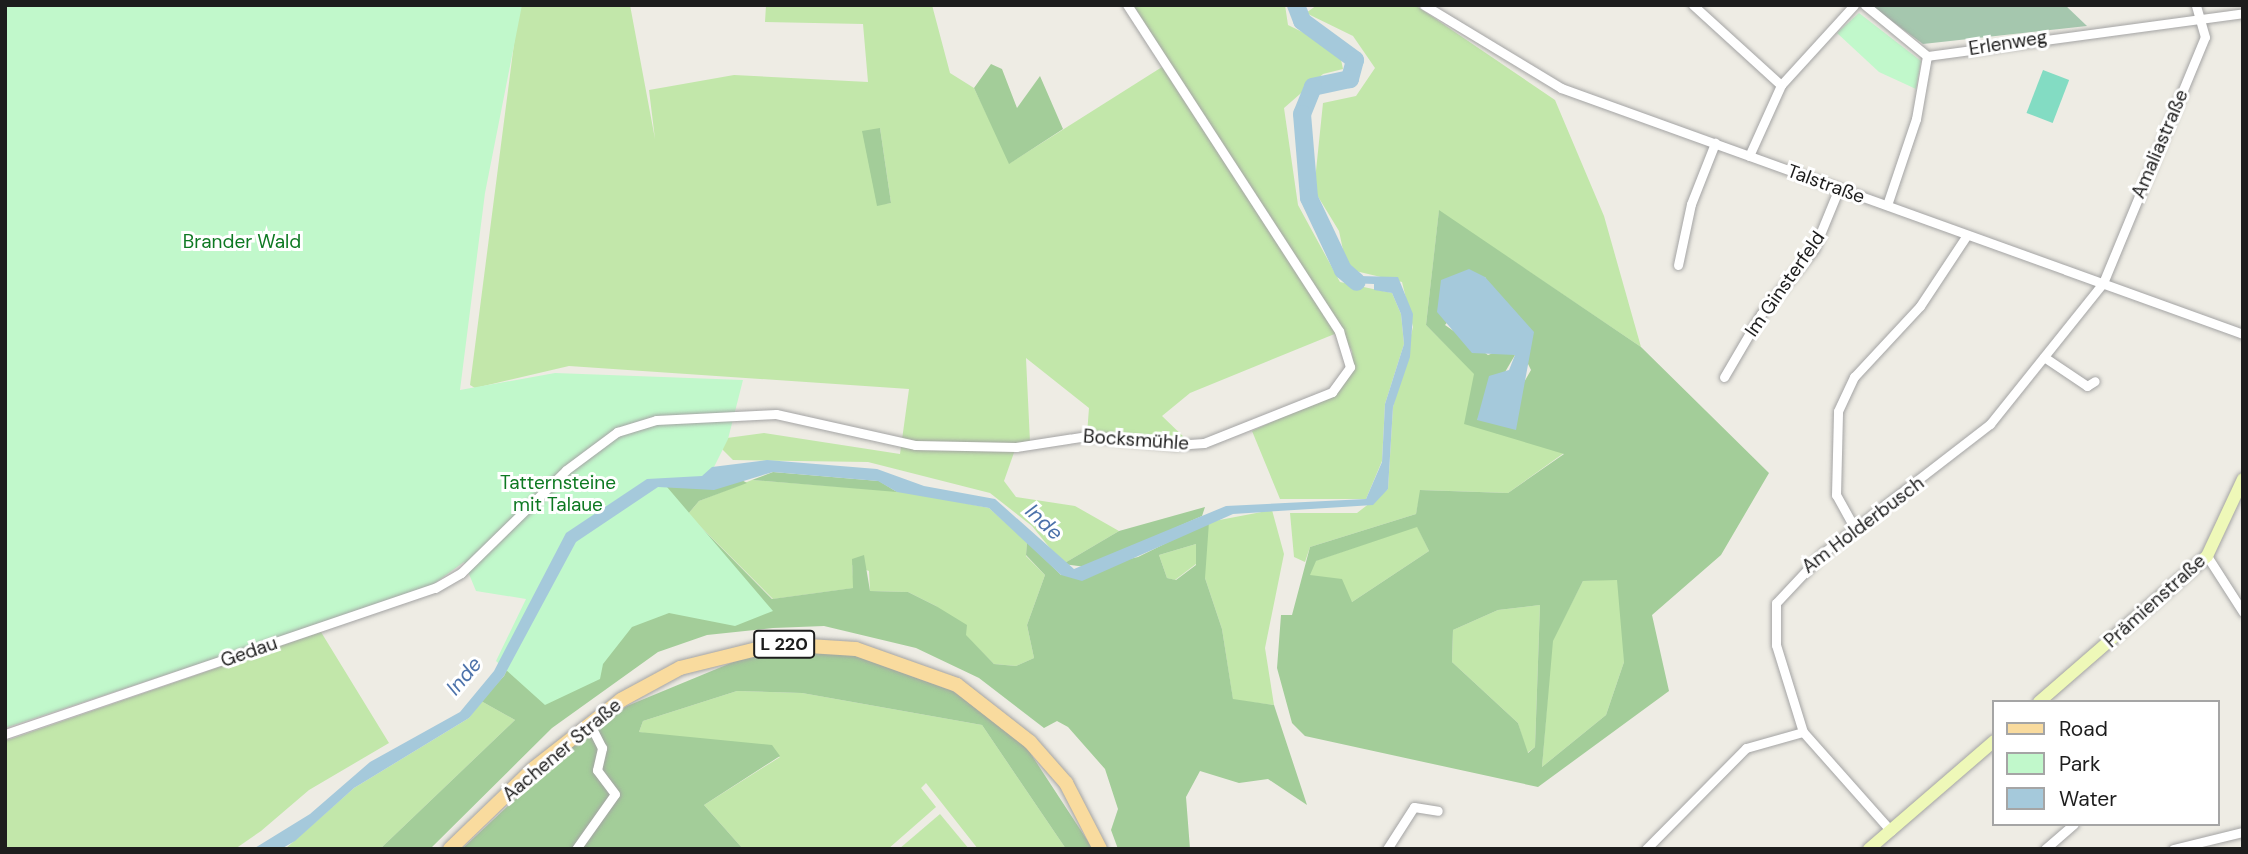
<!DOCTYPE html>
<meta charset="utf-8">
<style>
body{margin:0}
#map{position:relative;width:2248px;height:854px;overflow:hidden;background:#eeece4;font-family:"DM Sans",sans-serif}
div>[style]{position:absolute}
.grass>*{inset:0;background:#c2e7aa}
.forest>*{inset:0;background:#a3cd99}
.cemetery>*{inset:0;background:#a5c7ae}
.park>*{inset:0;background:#c1f8cb}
.pitch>*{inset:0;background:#83dcc3;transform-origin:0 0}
.water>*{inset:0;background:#a5c9db}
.river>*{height:18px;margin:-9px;padding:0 9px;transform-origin:9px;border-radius:9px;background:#a5c9db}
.roads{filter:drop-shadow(0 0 2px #a4a4a4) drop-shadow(0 0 2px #a4a4a4)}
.street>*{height:9px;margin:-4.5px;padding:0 4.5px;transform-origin:4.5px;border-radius:4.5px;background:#fff}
.secondary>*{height:12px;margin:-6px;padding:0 6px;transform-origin:6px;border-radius:6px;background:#eef8b8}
.primary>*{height:14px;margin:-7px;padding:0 7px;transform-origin:7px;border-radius:7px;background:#f9db9e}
span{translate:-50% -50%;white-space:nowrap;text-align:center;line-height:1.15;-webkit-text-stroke:6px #fff;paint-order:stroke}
.shield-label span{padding:2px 5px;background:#fff;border:2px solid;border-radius:5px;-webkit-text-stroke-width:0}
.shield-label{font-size:18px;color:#1d1d1d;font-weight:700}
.street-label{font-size:19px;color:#1d1d1d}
.park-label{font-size:19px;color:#0e7922}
.water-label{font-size:21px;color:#4c72aa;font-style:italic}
.frame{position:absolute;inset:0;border:7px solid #1d1d1d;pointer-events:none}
.legend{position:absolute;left:1992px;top:700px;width:228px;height:126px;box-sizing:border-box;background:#fff;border:2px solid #a5a5a5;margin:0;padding:9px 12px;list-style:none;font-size:21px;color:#1d1d1d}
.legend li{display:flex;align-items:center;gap:14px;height:35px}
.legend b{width:35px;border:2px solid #a5a5a5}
</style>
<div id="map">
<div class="grass">
<i style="clip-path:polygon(evenodd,519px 5px,630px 5px,655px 139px,649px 90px,734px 75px,868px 82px,863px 24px,765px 22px,766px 5px,932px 5px,950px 73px,974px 88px,1010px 163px,1162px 67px,1337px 333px,1190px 393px,1162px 416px,1189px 442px,1175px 443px,1087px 434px,1089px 408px,1026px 358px,1030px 442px,1017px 444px,1004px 481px,1016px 497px,1075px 506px,1119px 531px,1063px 564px,1032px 526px,990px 493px,868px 462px,733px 460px,719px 446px,727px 438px,764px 433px,900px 454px,909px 389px,569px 366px,475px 388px,470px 385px,519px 5px,880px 128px,891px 203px,877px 205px,880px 128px)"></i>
<i style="clip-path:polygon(1133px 5px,1285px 5px,1288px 25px,1339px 50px,1343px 69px,1323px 74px,1284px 108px,1298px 205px,1340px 282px,1392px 293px,1401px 314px,1404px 344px,1385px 404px,1382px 461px,1366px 499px,1280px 499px,1252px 431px,1335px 393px,1353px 368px,1352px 351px)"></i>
<i style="clip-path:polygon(1317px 5px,1415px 5px,1555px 100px,1604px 216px,1641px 347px,1439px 211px,1426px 325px,1543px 442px,1564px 453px,1508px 493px,1421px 490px,1416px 514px,1310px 547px,1305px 562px,1294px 557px,1290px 513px,1357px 513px,1388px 489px,1393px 407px,1413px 327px,1402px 282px,1347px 269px,1339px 231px,1314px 190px,1323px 103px,1356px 96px,1375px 68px,1353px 36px,1306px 13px)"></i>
<i style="clip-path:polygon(752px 480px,909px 492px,989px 508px,1027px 542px,1026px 556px,1045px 575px,1027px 625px,1034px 658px,1016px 666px,994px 664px,936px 606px,908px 592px,870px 591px,869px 571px,852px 565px,854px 588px,773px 599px,688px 514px,699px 501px)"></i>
<i style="clip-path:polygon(1272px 510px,1284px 554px,1265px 648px,1274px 705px,1233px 700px,1222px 629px,1205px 578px,1204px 547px,1209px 522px)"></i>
<i style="clip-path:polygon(1417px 526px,1429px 551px,1352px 602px,1309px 575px,1315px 561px)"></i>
<i style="clip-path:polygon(1196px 544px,1196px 564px,1175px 580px,1167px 578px,1159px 555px)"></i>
<i style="clip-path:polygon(1617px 579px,1623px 594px,1624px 662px,1606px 715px,1542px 767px,1552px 641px,1583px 581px)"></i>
<i style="clip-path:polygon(1540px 605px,1535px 747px,1527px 753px,1518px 723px,1452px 662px,1453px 630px,1498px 610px)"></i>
<i style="clip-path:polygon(321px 632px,389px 743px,309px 790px,261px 831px,235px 849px,5px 849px,5px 741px)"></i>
<i style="clip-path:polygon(737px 691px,802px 693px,982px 725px,1066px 849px,978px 849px,926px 783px,921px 788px,936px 807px,888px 849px,743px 849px,704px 805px,780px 757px,639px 732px,643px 721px)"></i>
<i style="clip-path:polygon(481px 701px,515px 720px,380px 849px,285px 849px,354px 788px,469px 718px)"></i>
<i style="clip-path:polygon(940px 814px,969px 849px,899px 849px)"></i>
</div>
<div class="forest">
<i style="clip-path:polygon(991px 64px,1002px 69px,1017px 108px,1040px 76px,1063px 129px,1009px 164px,974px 88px)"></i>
<i style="clip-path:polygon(880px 128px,891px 203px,877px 206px,862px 131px)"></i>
<i style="clip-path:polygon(evenodd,1439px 210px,1641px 347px,1769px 473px,1721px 555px,1652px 615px,1669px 691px,1538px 787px,1305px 736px,1292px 723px,1277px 668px,1281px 615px,1292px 615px,1310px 547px,1416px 514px,1420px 490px,1508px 493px,1564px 454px,1464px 424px,1474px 374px,1426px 325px,1439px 210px,1485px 277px,1531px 370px,1519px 391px,1519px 412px,1477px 420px,1515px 355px,1501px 350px,1488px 355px,1445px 325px,1485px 277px,1439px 210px,1417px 527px,1429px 551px,1352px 602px,1342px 579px,1310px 575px,1316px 561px,1417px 527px,1439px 210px,1617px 580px,1624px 662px,1606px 715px,1542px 767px,1553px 641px,1583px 581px,1617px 580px,1439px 210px,1540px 605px,1535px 747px,1528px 753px,1518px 723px,1452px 662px,1453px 630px,1498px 610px,1540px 605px)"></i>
<i style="clip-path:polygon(773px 472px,879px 481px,897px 492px,752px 480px)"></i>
<i style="clip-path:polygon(evenodd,740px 479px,747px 483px,699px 501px,688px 514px,772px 599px,853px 588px,852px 559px,864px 555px,870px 591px,908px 592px,936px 606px,967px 625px,966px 635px,994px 664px,1016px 666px,1034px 658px,1027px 625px,1045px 575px,1026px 555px,1027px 542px,1061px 575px,1138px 557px,1209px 522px,1205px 578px,1222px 629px,1233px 699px,1274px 705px,1307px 805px,1268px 779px,1239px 783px,1200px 771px,1186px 797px,1190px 849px,1118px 849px,1111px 830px,1118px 809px,1105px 769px,1068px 727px,1057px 721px,1044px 728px,979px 678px,916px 648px,824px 626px,773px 628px,707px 635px,658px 652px,552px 728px,430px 849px,380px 849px,515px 720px,481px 701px,504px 676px,529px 624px,651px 489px,677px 484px,714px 489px,740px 479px,1196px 544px,1196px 565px,1176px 580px,1167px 578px,1159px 555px,1196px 544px)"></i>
<i style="clip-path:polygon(1205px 507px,1202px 516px,1086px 567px,1063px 564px,1119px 531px)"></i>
<i style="clip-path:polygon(816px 651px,856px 656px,953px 691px,1025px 745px,1093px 849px,1066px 849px,982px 725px,802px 693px,737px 691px,643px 721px,639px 732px,772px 745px,780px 756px,704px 805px,743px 849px,462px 849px,588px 731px,627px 706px,743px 658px)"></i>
</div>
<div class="cemetery">
<i style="clip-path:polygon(1870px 5px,2065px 5px,2087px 26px,1923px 44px)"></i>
</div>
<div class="park">
<i style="clip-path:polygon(5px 5px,522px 5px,485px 193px,460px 390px,555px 373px,743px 380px,728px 439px,704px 487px,667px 487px,773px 611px,735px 626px,669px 613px,632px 627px,603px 664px,600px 679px,545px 705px,496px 661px,526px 599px,476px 591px,464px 562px,428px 588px,5px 728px)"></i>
<i style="clip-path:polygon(1859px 13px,1921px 61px,1916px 89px,1879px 72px,1837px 33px)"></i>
</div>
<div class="pitch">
<i style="left:2043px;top:70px;width:28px;height:46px;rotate:21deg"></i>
</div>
<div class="water">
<i style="clip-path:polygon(1344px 264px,1358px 276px,1398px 277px,1413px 314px,1410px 357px,1393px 407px,1388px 489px,1373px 505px,1233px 514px,1082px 581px,1061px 575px,989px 508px,897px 492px,878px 481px,773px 472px,714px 490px,658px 487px,576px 542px,504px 676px,469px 718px,354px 788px,295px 841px,281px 849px,253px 849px,310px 814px,370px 762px,460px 712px,494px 671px,566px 533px,647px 479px,702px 476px,712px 467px,767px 460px,877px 469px,924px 486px,995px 499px,1074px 569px,1226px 506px,1366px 499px,1382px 462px,1385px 404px,1404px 344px,1401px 314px,1392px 293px,1374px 290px,1374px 284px,1348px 283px,1335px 267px)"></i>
<i style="clip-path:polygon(1469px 269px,1485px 277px,1534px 332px,1516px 430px,1477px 420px,1489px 376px,1509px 370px,1515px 355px,1472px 353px,1437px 312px,1441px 280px)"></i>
</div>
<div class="river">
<i style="left:1296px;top:5px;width:17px;rotate:69deg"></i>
<i style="left:1302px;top:21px;width:66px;rotate:36.3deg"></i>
<i style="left:1355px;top:60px;width:20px;rotate:105deg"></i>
<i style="left:1350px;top:79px;width:38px;rotate:168deg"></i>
<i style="left:1313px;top:87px;width:29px;rotate:112deg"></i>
<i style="left:1302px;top:114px;width:84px;rotate:85.2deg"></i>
<i style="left:1309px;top:198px;width:80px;rotate:64.7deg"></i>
<i style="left:1343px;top:270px;width:18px;rotate:41deg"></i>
</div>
<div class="roads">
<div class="street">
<i style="left:1424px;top:5px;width:160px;rotate:31.2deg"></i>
<i style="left:1561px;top:88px;width:725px;rotate:19.83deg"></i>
<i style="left:1693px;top:5px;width:119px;rotate:42.3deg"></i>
<i style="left:1865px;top:5px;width:80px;rotate:39.4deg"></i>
<i style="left:1749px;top:156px;width:78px;rotate:-65.7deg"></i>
<i style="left:1781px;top:85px;width:108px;rotate:-47.6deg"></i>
<i style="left:1887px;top:205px;width:91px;rotate:-71.4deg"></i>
<i style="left:1916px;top:119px;width:64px;rotate:-80.1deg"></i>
<i style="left:1927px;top:56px;width:319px;rotate:-7.7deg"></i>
<i style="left:1678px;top:265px;width:62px;rotate:-78deg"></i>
<i style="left:1691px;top:204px;width:66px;rotate:-68.5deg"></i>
<i style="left:2044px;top:357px;width:52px;rotate:34deg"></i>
<i style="left:2087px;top:386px;width:9px;rotate:-32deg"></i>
<i style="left:1724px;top:377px;width:73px;rotate:-59.6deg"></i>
<i style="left:1761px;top:314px;width:84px;rotate:-50.8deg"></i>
<i style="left:1814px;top:249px;width:66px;rotate:-67.7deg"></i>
<i style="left:1854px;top:527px;width:37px;rotate:-119deg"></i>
<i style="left:1836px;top:495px;width:84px;rotate:-88.6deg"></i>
<i style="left:1838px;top:411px;width:38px;rotate:-65deg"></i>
<i style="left:1854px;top:377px;width:97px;rotate:-47.1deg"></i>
<i style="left:1920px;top:306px;width:85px;rotate:-56.5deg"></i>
<i style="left:2207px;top:556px;width:67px;rotate:57.3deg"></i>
<i style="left:5px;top:734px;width:454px;rotate:-18.8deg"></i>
<i style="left:435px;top:588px;width:30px;rotate:-30deg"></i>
<i style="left:461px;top:573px;width:147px;rotate:-44.4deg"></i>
<i style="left:566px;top:470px;width:64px;rotate:-36.7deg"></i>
<i style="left:617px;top:432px;width:41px;rotate:-17.1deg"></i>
<i style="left:656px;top:420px;width:120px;rotate:-2.9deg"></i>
<i style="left:776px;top:414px;width:142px;rotate:12.6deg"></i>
<i style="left:915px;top:445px;width:101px;rotate:1.1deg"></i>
<i style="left:1016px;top:447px;width:72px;rotate:-8.8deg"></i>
<i style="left:1087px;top:436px;width:88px;rotate:5.8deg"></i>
<i style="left:1175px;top:445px;width:29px;rotate:-4deg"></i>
<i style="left:1204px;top:443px;width:138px;rotate:-21.7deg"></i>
<i style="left:1332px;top:392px;width:31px;rotate:-54deg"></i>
<i style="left:1350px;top:367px;width:38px;rotate:-107deg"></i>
<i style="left:1339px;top:331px;width:389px;rotate:-123deg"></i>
<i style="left:1891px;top:831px;width:132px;rotate:-131.6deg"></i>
<i style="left:1803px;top:732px;width:91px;rotate:-107.2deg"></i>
<i style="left:1776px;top:645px;width:42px;rotate:-90deg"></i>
<i style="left:1776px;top:603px;width:69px;rotate:-46.8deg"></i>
<i style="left:1823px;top:553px;width:211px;rotate:-37.7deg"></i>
<i style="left:1990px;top:424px;width:181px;rotate:-51.3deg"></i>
<i style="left:2103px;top:283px;width:266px;rotate:-67.5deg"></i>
<i style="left:2205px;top:37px;width:33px;rotate:-106deg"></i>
<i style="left:576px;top:849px;width:67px;rotate:-54.7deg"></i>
<i style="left:615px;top:794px;width:30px;rotate:-127deg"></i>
<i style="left:597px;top:770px;width:23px;rotate:-77deg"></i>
<i style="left:602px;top:748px;width:28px;rotate:-117deg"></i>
<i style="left:1387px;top:849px;width:50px;rotate:-57.3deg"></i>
<i style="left:1414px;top:807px;width:24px;rotate:9deg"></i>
<i style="left:1646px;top:849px;width:142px;rotate:-45.3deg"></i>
<i style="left:1746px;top:748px;width:59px;rotate:-15.7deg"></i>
<i style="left:2045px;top:849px;width:38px;rotate:-41deg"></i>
<i style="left:2173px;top:849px;width:72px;rotate:-13.7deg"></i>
</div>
<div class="secondary">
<i style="left:2039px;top:702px;width:223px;rotate:-41deg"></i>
<i style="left:2207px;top:556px;width:85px;rotate:-64.9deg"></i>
<i style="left:1869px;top:849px;width:165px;rotate:-40.8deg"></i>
</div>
<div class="primary">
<i style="left:450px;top:849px;width:115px;rotate:-43.9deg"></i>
<i style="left:533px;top:769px;width:112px;rotate:-38.1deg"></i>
<i style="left:621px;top:700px;width:67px;rotate:-28.5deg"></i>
<i style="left:680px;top:668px;width:100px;rotate:-13.9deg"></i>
<i style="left:777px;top:644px;width:79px;rotate:3.6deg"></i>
<i style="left:856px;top:649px;width:107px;rotate:19.6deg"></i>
<i style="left:957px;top:685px;width:93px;rotate:38deg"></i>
<i style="left:1030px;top:742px;width:55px;rotate:48.7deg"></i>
<i style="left:1066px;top:783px;width:74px;rotate:62.7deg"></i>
</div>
</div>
<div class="shield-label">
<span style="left:784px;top:644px">L 220</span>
</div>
<div class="street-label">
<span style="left:2008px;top:43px;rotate:-9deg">Erlenweg</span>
<span style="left:2160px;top:144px;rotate:-67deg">Amaliastraße</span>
<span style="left:1826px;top:184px;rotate:20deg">Talstraße</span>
<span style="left:1785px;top:284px;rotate:-55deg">Im Ginsterfeld</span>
<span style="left:1136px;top:440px;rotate:4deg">Bocksmühle</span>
<span style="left:1863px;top:525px;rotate:-37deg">Am Holderbusch</span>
<span style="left:2155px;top:601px;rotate:-42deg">Prämienstraße</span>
<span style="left:249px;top:652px;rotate:-19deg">Gedau</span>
<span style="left:562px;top:750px;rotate:-40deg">Aachener Straße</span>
</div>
<div class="park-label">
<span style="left:242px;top:242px">Brander Wald</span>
<span style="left:558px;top:494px">Tatternsteine<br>mit Talaue</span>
</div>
<div class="water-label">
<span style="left:1044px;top:522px;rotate:43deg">Inde</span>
<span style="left:464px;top:676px;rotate:-50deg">Inde</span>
</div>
<div class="frame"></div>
<ul class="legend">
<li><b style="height:9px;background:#f9db9e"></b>Road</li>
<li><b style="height:19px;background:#c1f8cb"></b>Park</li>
<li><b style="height:19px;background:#a5c9db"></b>Water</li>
</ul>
</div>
